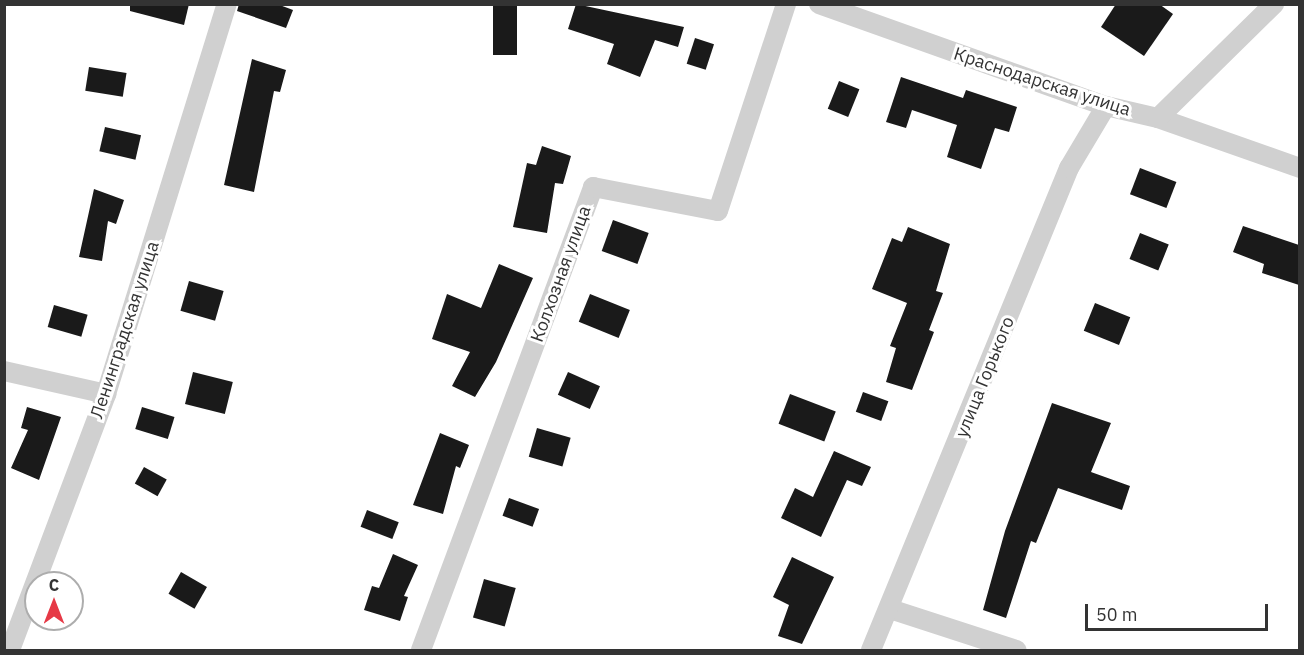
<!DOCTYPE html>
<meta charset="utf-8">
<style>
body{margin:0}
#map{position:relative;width:1304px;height:655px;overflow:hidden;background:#fff;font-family:"IBM Plex Sans",sans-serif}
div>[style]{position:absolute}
.building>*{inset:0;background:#1a1a1a;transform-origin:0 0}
.street>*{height:20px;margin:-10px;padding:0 10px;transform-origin:10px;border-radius:10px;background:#d0d0d0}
span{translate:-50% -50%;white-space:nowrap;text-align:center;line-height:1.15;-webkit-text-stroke:6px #fff;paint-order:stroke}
.street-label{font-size:18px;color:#333}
.frame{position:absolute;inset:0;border:6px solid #333;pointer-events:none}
.north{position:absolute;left:24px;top:571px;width:60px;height:60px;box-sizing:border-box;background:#fff;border:2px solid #adadad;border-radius:50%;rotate:0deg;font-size:16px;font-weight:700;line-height:24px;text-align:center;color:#333}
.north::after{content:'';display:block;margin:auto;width:21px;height:27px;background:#e63946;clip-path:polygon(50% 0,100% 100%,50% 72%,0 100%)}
.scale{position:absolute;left:1085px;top:604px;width:183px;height:27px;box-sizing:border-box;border:3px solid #333;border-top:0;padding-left:8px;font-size:18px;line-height:21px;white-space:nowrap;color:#333;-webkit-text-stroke:4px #fff;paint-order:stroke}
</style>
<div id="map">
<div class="building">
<i style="clip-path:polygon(130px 4px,189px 4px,184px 25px,130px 11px)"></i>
<i style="clip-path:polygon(239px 4px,277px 4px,293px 10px,286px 28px,237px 11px)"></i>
<i style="left:493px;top:4px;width:24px;height:51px"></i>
<i style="clip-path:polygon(576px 4px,684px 27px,678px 47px,655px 40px,640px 77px,607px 64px,614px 44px,568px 29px)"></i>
<i style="clip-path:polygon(1116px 4px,1159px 4px,1173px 14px,1144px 56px,1101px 27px)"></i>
<i style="left:695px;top:38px;width:20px;height:27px;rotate:18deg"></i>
<i style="clip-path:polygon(252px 59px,286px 70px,280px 92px,274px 91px,254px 192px,224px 185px)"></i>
<i style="left:89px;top:67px;width:38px;height:24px;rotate:9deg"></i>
<i style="clip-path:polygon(901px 77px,963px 98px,966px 90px,1017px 107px,1009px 132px,995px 128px,981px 169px,947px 157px,957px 125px,912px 110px,906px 128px,886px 122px)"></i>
<i style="left:839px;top:81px;width:22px;height:30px;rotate:22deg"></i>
<i style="left:105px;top:127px;width:37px;height:25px;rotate:13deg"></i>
<i style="clip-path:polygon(542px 146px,571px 156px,563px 184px,555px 183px,547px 233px,513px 227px,527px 163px,536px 165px)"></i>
<i style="left:1140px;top:168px;width:39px;height:28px;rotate:21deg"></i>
<i style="clip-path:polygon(94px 189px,124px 200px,116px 224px,108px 221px,102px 261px,79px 257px)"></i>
<i style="left:613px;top:220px;width:38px;height:33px;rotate:20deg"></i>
<i style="clip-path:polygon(1243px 226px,1299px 245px,1299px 285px,1262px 273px,1264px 264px,1233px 252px)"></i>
<i style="clip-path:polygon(908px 227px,950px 244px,936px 291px,943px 293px,929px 330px,934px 332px,912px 390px,886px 382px,896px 348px,890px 346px,907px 303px,872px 289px,892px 238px,902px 242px)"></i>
<i style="left:1140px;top:233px;width:31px;height:28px;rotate:22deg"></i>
<i style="clip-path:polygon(499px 264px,533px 278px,496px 362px,475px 397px,452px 386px,470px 352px,432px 339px,447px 294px,481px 308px)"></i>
<i style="left:189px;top:281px;width:36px;height:31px;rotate:16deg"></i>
<i style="left:590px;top:294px;width:43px;height:30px;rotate:22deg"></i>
<i style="left:1095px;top:303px;width:38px;height:30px;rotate:22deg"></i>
<i style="left:54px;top:305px;width:35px;height:23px;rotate:16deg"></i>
<i style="left:193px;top:372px;width:41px;height:33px;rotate:14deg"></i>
<i style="left:568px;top:372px;width:35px;height:25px;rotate:24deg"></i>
<i style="left:863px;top:392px;width:27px;height:21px;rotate:20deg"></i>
<i style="left:790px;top:394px;width:49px;height:32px;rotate:21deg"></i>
<i style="clip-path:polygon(1052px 403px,1111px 423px,1091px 472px,1130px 486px,1122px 510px,1058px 488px,1036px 543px,1031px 541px,1006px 618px,983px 610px,1005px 531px)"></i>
<i style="clip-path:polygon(27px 407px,61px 417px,39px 480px,11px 468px,28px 430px,21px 428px)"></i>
<i style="left:142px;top:407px;width:34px;height:23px;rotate:17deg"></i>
<i style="left:537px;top:428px;width:35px;height:30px;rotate:16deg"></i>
<i style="clip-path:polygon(440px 433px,469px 445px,460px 468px,456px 466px,443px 514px,413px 505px)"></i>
<i style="clip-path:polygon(834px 451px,871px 467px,862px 486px,847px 480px,821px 537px,781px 518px,795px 488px,813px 497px)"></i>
<i style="left:144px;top:467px;width:26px;height:19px;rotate:29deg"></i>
<i style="left:509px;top:498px;width:32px;height:19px;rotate:20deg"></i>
<i style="left:367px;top:510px;width:34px;height:18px;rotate:21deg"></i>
<i style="clip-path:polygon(393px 554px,418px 565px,404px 596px,408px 597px,400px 621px,364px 610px,372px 586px,379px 588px)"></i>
<i style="clip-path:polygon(792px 557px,834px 577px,802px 644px,778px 636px,789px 605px,773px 597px)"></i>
<i style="left:181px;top:572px;width:30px;height:25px;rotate:30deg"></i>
<i style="left:484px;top:579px;width:33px;height:40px;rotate:16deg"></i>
</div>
<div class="street">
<i style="left:819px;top:4px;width:305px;rotate:19.6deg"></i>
<i style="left:1106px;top:106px;width:53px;rotate:13deg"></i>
<i style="left:1158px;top:118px;width:151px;rotate:19.4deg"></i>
<i style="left:1158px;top:118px;width:163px;rotate:-44.5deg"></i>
<i style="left:4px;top:371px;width:105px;rotate:12.7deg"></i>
<i style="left:890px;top:609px;width:133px;rotate:18deg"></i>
<i style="left:10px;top:650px;width:273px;rotate:-69.4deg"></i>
<i style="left:106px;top:394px;width:408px;rotate:-72.8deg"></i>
<i style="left:421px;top:650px;width:494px;rotate:-69.6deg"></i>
<i style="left:593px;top:187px;width:127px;rotate:10.9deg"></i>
<i style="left:718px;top:211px;width:218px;rotate:-71.8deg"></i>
<i style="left:871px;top:650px;width:521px;rotate:-67.67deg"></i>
<i style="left:1069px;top:168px;width:72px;rotate:-59.2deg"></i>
</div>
<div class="street-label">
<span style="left:1042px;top:82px;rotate:18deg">Краснодарская улица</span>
<span style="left:561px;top:274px;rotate:-70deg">Колхозная улица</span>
<span style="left:125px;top:330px;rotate:-72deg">Ленинградская улица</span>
<span style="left:985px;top:377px;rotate:-68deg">улица Горького</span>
</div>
<div class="frame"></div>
<div class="north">С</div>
<div class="scale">50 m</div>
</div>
